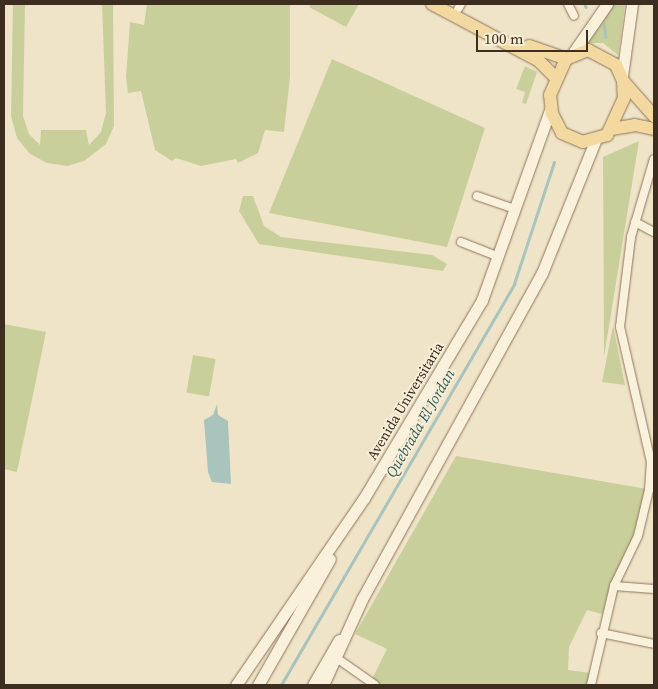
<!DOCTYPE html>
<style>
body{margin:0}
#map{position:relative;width:658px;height:689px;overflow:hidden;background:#f0e4c8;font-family:"Source Serif 4",serif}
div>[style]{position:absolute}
.green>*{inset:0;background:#c9cf9b;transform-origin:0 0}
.water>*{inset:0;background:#a9c4bc}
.stream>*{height:2.5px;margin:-1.25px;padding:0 1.25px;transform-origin:1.25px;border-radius:1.25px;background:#a9c4bc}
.roads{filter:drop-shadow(0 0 1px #8d765c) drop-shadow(0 0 1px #8d765c)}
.street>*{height:8px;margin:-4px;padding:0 4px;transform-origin:4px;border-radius:4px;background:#faf1dc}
.secondary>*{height:11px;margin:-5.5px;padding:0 5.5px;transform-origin:5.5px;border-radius:5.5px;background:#faf1dc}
.primary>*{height:12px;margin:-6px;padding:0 6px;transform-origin:6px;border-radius:6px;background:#f3d9a0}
span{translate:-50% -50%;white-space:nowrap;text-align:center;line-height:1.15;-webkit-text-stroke:4px #f7eed8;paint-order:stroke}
.street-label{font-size:14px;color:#3d2e20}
.water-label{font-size:15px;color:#2f5d5a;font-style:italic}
.frame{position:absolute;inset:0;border:5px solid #3d2e20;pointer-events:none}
.scale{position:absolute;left:476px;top:30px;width:112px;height:22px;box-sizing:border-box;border:2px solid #3d2e20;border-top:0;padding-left:6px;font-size:15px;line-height:18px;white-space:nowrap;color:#3d2e20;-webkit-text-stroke:4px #f7eed8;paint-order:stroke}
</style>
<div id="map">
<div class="green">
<i style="clip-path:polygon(13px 4px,25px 4px,23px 116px,29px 134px,40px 145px,41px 130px,86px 130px,89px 145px,101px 132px,106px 113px,102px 4px,113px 4px,114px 126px,106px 144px,84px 161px,67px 166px,47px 163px,30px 154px,17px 138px,11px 116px)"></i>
<i style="clip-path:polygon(147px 4px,290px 4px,290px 77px,284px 132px,265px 130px,258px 153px,238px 163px,236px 159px,201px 166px,176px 158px,172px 161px,155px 150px,141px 91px,128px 93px,126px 77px,130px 22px,144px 25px)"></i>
<i style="clip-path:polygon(311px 4px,359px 4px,346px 27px,309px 7px)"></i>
<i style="clip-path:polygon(614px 4px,625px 4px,618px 55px,603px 43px,583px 43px)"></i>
<i style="clip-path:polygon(332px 59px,485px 128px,447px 247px,269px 213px)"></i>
<i style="clip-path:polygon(525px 66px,537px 72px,526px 104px,522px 103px,525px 92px,516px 89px)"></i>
<i style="clip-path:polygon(639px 141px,604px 357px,603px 157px)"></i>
<i style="clip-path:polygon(243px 196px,253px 196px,264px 226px,281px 237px,432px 255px,447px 264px,443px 271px,259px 244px,239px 211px)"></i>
<i style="clip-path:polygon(4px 324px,46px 332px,17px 472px,4px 469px)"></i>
<i style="clip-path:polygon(613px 326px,625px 385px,602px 382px)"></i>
<i style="left:193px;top:355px;width:23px;height:38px;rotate:10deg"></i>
<i style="clip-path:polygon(456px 456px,647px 489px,637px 530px,602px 614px,587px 610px,569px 647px,568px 670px,591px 673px,589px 685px,381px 685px,372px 679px,387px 649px,355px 634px)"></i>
</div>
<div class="water">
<i style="clip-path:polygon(217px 404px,218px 415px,228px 421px,231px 484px,212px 482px,208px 472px,204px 420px,213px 415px)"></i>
</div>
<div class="stream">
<i style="left:585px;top:4px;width:3px;rotate:72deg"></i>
<i style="left:604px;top:24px;width:13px;rotate:81deg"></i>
<i style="left:281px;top:685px;width:464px;rotate:-59.8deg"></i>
<i style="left:514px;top:284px;width:128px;rotate:-71.8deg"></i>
</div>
<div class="roads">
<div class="street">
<i style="left:568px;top:4px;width:13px;rotate:63deg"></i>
<i style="left:458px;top:9px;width:6px;rotate:-59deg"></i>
<i style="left:477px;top:196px;width:40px;rotate:18.9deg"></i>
<i style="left:635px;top:222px;width:21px;rotate:28deg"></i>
<i style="left:461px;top:242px;width:41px;rotate:21.5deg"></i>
<i style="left:614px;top:586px;width:40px;rotate:4.3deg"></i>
<i style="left:601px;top:633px;width:54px;rotate:11.7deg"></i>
<i style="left:338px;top:659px;width:45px;rotate:35.1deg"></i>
<i style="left:591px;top:685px;width:102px;rotate:-76.9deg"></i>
<i style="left:614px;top:586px;width:55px;rotate:-64.4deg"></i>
<i style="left:638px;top:536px;width:47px;rotate:-76.6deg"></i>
<i style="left:649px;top:490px;width:28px;rotate:-86deg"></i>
<i style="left:651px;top:462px;width:139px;rotate:-102.9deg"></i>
<i style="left:620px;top:327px;width:91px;rotate:-83deg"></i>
<i style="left:631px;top:237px;width:81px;rotate:-73.6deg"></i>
</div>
<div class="secondary">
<i style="left:573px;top:53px;width:60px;rotate:-55.2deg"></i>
<i style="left:622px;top:76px;width:73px;rotate:-82.1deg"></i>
<i style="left:236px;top:685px;width:227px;rotate:-55.6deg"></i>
<i style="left:364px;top:498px;width:230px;rotate:-59.2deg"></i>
<i style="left:482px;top:300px;width:205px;rotate:-70.3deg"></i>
<i style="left:258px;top:685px;width:145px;rotate:-60.3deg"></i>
<i style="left:313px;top:685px;width:52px;rotate:-60deg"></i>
<i style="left:323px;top:685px;width:94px;rotate:-65.6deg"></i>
<i style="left:362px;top:599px;width:372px;rotate:-61.1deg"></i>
<i style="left:542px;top:273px;width:142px;rotate:-68.1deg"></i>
</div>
<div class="primary">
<i style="left:432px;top:4px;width:121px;rotate:28deg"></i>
<i style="left:539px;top:61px;width:23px;rotate:45deg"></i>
<i style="left:529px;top:46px;width:39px;rotate:19deg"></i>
<i style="left:588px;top:50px;width:32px;rotate:28deg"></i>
<i style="left:616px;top:65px;width:17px;rotate:66deg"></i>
<i style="left:623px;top:81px;width:17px;rotate:87deg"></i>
<i style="left:624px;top:98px;width:41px;rotate:114.7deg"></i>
<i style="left:607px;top:135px;width:25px;rotate:164deg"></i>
<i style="left:583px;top:142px;width:23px;rotate:-157deg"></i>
<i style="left:562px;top:133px;width:22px;rotate:-117deg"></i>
<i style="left:552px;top:113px;width:18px;rotate:-96deg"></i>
<i style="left:550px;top:95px;width:39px;rotate:-66deg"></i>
<i style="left:566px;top:59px;width:24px;rotate:-22deg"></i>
<i style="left:623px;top:81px;width:47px;rotate:48.5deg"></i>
<i style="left:611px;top:129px;width:24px;rotate:-9deg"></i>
<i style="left:635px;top:125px;width:19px;rotate:12deg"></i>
</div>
</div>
<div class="street-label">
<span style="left:405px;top:401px;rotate:-59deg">Avenida Universitaria</span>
</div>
<div class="water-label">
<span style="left:420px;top:423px;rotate:-60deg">Quebrada El Jordan</span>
</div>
<div class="frame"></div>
<div class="scale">100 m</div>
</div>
